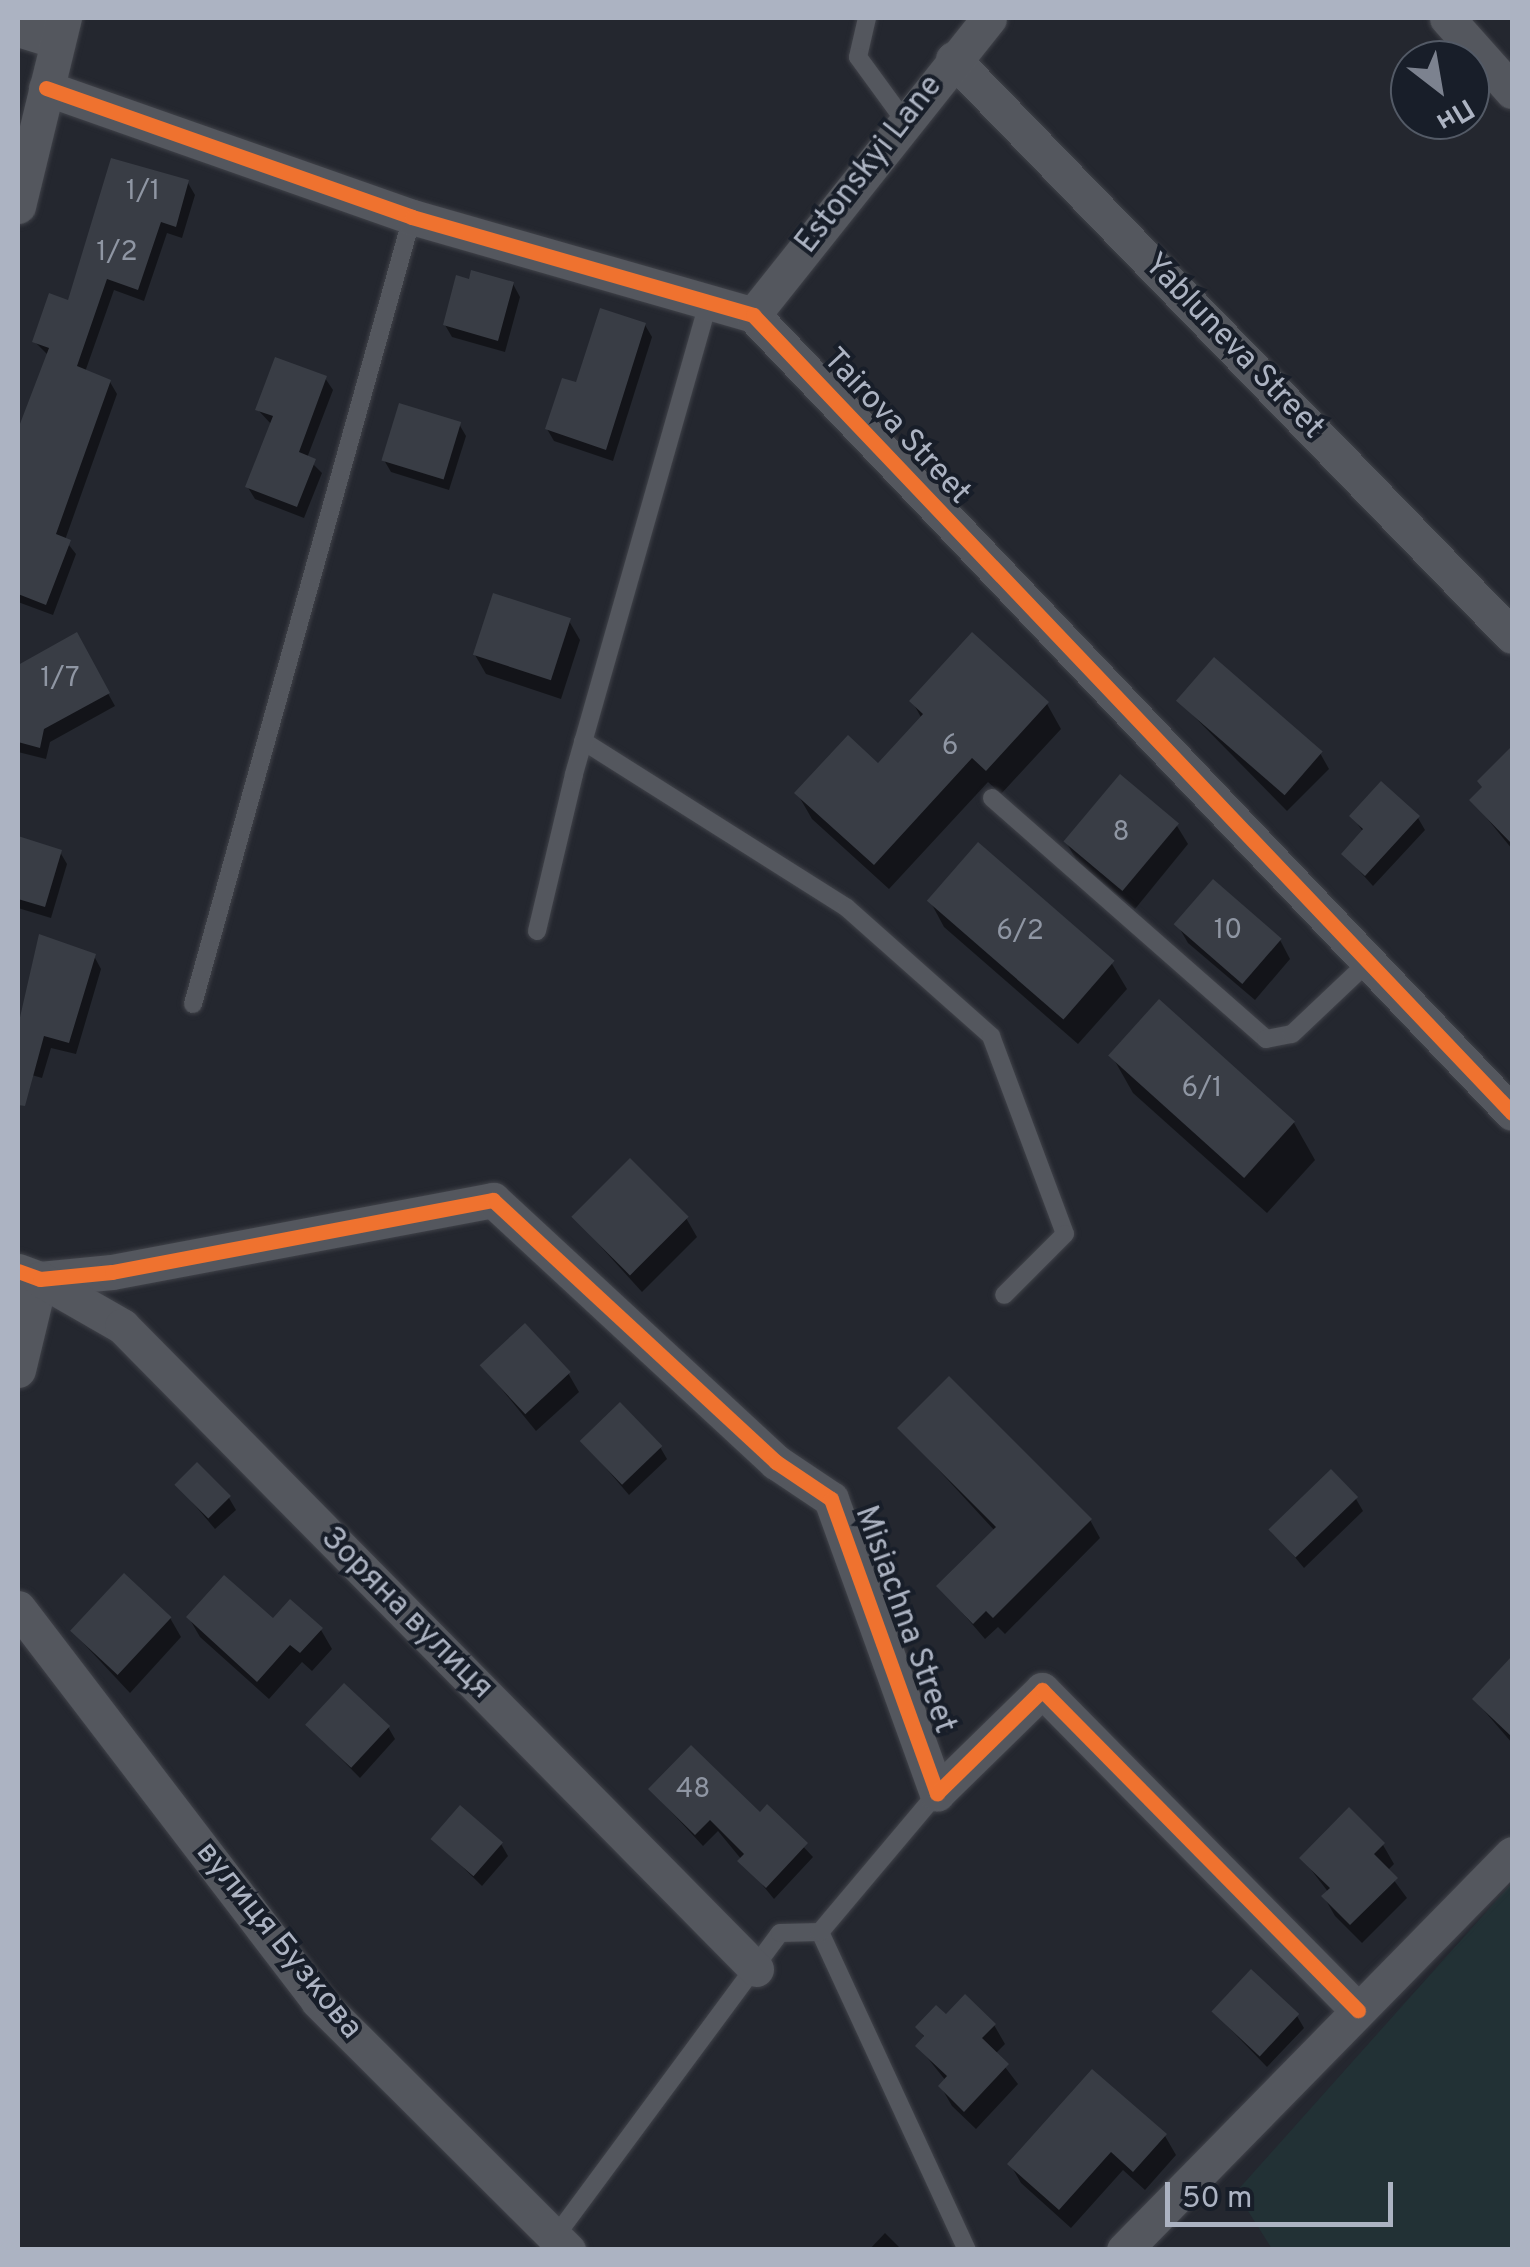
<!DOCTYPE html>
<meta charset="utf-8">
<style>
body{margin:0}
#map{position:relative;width:1530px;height:2267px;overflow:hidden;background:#24272f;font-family:Overpass,sans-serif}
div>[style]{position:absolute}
.green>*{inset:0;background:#223135}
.shadow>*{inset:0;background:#0007}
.building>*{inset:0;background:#393d45;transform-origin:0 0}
.roads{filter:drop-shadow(0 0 2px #404249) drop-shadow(0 0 2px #404249)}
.service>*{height:18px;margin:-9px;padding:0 9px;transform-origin:9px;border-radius:9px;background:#54575e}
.minor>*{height:35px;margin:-17.5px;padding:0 17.5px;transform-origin:17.5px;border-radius:17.5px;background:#54575e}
.cycleway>*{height:15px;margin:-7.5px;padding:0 7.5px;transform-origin:7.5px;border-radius:7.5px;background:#ef722f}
span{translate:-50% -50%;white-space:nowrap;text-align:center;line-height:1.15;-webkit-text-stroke:8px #181e29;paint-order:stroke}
.number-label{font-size:28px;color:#8f96a3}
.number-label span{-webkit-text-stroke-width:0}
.street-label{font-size:32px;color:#acb3c2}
.frame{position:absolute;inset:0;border:20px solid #acb3c2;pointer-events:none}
.north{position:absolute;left:1390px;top:40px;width:100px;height:100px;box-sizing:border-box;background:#181e29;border:2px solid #535a66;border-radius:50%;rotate:149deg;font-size:28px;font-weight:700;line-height:40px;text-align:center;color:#acb3c2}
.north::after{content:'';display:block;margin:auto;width:35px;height:45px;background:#7c828f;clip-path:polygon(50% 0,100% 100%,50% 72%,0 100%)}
.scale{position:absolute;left:1165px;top:2182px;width:228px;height:45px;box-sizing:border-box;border:5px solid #acb3c2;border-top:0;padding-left:12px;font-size:30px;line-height:35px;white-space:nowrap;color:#acb3c2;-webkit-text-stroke:8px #181e29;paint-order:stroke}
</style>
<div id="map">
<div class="green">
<i style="clip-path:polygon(1512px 1883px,1512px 2249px,1272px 2249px,1236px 2192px)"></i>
</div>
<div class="shadow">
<i style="clip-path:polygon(188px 183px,195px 195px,182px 238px,167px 233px,144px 301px,114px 290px,85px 372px,110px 382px,117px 394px,65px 540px,76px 554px,53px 615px,18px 602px,18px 448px,49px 356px,35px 342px)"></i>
<i style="clip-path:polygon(471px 282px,513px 284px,520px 297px,505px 352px,452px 337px,445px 325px)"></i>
<i style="clip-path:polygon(645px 325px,652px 337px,613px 461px,554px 441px,547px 429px,578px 386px)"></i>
<i style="clip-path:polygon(325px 378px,333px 390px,307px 458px,322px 473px,304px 518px,255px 499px,247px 486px,272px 425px,258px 410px)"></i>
<i style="clip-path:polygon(459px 424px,466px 436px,449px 490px,391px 472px,384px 460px)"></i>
<i style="clip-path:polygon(569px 621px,580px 640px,561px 699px,486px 674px,475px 655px)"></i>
<i style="clip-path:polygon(76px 636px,115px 706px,50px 742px,46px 759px,18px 752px,18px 668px)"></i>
<i style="clip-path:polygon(1177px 699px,1320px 753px,1329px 769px,1287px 811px)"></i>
<i style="clip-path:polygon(912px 701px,1047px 704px,1061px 729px,1001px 794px,988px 782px,889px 889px,812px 819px,797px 793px,878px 766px,922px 719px)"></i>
<i style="clip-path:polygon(1512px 750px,1512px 849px,1472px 800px,1484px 789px,1480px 782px)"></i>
<i style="clip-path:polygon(1352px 816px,1418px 818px,1425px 830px,1373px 886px,1344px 854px,1364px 833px)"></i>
<i style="clip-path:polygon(1177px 826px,1188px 844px,1135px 909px,1077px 861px,1066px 842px)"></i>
<i style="clip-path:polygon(18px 839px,60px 852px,67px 864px,51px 918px,18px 908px)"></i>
<i style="clip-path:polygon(930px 901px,1112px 964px,1127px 989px,1078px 1044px,944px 927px)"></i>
<i style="clip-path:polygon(1177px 924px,1280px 940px,1290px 959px,1255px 1000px,1188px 943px)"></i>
<i style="clip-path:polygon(94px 956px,101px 969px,76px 1054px,51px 1048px,42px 1078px,18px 1071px,18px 1028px)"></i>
<i style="clip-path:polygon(1112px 1056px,1294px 1123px,1315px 1160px,1267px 1213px,1133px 1093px)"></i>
<i style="clip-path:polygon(574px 1217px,686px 1218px,697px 1237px,642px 1292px)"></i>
<i style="clip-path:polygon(482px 1365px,568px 1373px,579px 1392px,536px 1431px)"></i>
<i style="clip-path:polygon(900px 1428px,1090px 1520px,1100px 1538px,1005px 1634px,998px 1627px,985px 1639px,940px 1587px,995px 1531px)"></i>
<i style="clip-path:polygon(582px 1440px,660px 1447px,667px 1459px,629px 1495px)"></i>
<i style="clip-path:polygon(177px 1484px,229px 1498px,236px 1510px,215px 1529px)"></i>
<i style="clip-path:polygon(1356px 1499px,1363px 1511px,1304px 1568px,1271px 1529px)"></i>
<i style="clip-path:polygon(170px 1618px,181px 1637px,130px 1693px,73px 1632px)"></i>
<i style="clip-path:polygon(189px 1618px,321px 1630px,332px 1649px,312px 1671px,302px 1662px,269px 1699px,200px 1637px)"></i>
<i style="clip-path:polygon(1512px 1659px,1512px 1743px,1475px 1700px)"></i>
<i style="clip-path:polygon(308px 1725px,388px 1727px,395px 1739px,360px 1778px)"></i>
<i style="clip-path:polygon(651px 1790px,760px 1816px,767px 1808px,813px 1857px,774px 1899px,718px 1831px,703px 1846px)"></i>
<i style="clip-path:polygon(434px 1839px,501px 1844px,508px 1856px,482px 1886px)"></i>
<i style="clip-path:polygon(1383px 1845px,1394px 1864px,1387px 1871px,1407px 1898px,1362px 1943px,1335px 1916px,1324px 1897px,1329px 1893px,1302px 1858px)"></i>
<i style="clip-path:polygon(1214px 2012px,1297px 2016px,1304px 2028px,1267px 2067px)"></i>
<i style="clip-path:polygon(946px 2017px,994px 2025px,1005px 2044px,995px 2054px,1018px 2084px,976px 2129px,952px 2106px,941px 2087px,946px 2081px,918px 2046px,925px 2039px,918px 2027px)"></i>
<i style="clip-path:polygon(1165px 2136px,1176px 2155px,1145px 2190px,1123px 2170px,1071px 2228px,1021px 2183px,1010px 2164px)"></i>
<i style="clip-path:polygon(885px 2233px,902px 2250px,869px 2250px)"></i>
</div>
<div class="building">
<i style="clip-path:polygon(111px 158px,189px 180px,176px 227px,161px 222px,138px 290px,107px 279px,77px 366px,111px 380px,56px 534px,71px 540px,46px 605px,18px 594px,18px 429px,49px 348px,32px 342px,49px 293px,68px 300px)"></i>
<i style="clip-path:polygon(471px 270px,514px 282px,498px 341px,443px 325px,456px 275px,469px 279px)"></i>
<i style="clip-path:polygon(600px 308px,646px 323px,606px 450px,545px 429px,562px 378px,576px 382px)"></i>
<i style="clip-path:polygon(275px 357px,327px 376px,299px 452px,316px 459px,297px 507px,245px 487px,273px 416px,255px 410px)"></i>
<i style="left:399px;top:403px;width:65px;height:60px;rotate:17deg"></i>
<i style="left:493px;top:593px;width:82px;height:65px;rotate:18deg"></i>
<i style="clip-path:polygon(77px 632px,110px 693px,44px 729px,40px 748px,18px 742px,18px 665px)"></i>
<i style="clip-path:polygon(972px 632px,1049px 702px,986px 771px,972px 758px,874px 865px,794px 793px,848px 735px,878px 763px,923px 714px,909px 701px)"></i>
<i style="left:1214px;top:657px;width:144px;height:58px;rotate:41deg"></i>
<i style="clip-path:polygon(1512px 746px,1512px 844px,1469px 800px,1482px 787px,1477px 781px)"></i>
<i style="left:1120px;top:774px;width:77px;height:88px;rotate:40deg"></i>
<i style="clip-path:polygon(1381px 781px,1420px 816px,1365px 876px,1341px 854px,1363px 829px,1349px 816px)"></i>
<i style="clip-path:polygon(18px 836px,62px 850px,45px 907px,18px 899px)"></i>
<i style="left:978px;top:842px;width:181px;height:78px;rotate:41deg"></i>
<i style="left:1213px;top:879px;width:91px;height:60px;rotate:41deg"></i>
<i style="clip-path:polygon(39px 934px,96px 954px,69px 1043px,44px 1036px,25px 1106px,18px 1105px,18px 1026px)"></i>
<i style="left:1159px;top:999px;width:183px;height:76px;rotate:42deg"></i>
<i style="left:630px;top:1158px;width:83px;height:83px;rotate:45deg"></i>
<i style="left:525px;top:1323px;width:67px;height:62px;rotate:47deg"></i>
<i style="clip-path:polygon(949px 1376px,1092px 1519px,993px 1618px,986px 1611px,973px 1624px,936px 1586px,996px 1527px,897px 1428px)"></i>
<i style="left:620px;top:1402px;width:61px;height:56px;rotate:46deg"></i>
<i style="left:197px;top:1462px;width:48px;height:32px;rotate:45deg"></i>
<i style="left:1331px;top:1469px;width:39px;height:87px;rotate:46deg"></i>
<i style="left:124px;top:1573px;width:65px;height:79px;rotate:43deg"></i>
<i style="clip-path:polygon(224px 1575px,273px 1618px,290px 1599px,323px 1628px,300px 1653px,290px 1645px,257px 1682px,186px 1617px)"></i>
<i style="clip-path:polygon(1512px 1656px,1512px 1737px,1472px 1699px)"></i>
<i style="left:344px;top:1683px;width:63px;height:57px;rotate:43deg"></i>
<i style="clip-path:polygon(691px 1745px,760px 1812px,767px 1804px,808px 1843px,766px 1888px,737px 1861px,744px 1854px,710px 1820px,695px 1835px,648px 1789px)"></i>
<i style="left:460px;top:1805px;width:57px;height:45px;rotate:41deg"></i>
<i style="clip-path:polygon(1349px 1807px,1385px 1843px,1374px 1854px,1398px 1878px,1350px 1925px,1321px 1896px,1330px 1888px,1299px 1858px)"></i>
<i style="left:1251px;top:1969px;width:66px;height:58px;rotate:43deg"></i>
<i style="clip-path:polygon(965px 1994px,996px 2024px,982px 2038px,1009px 2064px,964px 2112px,938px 2086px,947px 2076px,915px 2046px,924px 2036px,915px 2027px,936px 2005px,946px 2014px)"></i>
<i style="clip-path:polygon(1092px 2069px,1167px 2134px,1133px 2172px,1111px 2152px,1059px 2210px,1007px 2164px)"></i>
</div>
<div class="roads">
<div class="service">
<i style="left:867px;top:18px;width:40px;rotate:103deg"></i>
<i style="left:858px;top:57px;width:78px;rotate:53.9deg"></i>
<i style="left:583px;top:741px;width:312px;rotate:32.3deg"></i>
<i style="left:847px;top:908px;width:193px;rotate:41.6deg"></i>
<i style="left:991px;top:1036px;width:211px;rotate:69.5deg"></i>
<i style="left:1065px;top:1234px;width:86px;rotate:135deg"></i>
<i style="left:992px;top:798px;width:365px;rotate:41.3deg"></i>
<i style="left:1266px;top:1039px;width:26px;rotate:-11deg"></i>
<i style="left:1292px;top:1034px;width:102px;rotate:-43.4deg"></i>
<i style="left:537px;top:931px;width:161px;rotate:-76.7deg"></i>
<i style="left:574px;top:774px;width:494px;rotate:-74.1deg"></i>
<i style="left:193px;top:1004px;width:817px;rotate:-74.45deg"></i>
<i style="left:820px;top:1932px;width:350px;rotate:65.2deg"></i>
<i style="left:555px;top:2237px;width:378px;rotate:-53.5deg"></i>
<i style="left:780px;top:1933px;width:40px;rotate:-1.4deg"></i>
<i style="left:820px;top:1932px;width:182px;rotate:-49.9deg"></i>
</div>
<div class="minor">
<i style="left:1447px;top:18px;width:98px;rotate:48.3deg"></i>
<i style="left:18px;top:29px;width:41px;rotate:17.1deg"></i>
<i style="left:953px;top:59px;width:803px;rotate:45.91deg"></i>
<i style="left:46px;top:88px;width:388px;rotate:19.4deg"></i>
<i style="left:412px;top:217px;width:355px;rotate:16deg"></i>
<i style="left:753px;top:315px;width:1101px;rotate:46.43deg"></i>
<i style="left:18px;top:206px;width:194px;rotate:-76.3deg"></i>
<i style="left:753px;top:315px;width:379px;rotate:-51.5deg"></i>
<i style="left:18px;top:1271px;width:23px;rotate:20deg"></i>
<i style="left:40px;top:1279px;width:72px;rotate:-5.6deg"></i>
<i style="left:112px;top:1272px;width:388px;rotate:-10.7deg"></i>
<i style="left:493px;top:1200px;width:386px;rotate:42.8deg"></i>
<i style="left:776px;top:1462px;width:66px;rotate:33.9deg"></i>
<i style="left:831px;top:1499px;width:313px;rotate:70.2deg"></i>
<i style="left:937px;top:1793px;width:147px;rotate:-44.4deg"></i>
<i style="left:1042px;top:1690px;width:450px;rotate:45.4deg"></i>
<i style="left:18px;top:1370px;width:94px;rotate:-76.4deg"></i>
<i style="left:40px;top:1279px;width:95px;rotate:29.8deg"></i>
<i style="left:122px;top:1326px;width:903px;rotate:45.4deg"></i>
<i style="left:18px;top:1608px;width:494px;rotate:52.6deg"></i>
<i style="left:318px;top:2001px;width:353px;rotate:44.9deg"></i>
<i style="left:1124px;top:2250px;width:554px;rotate:-45.58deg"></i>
</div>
</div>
<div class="cycleway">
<i style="left:46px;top:88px;width:388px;rotate:19.4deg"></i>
<i style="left:412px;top:217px;width:355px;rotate:16deg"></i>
<i style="left:753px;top:315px;width:1101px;rotate:46.43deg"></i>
<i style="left:18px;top:1271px;width:23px;rotate:20deg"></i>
<i style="left:40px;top:1279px;width:72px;rotate:-5.6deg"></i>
<i style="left:112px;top:1272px;width:388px;rotate:-10.7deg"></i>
<i style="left:493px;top:1200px;width:386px;rotate:42.8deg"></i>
<i style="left:776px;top:1462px;width:66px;rotate:33.9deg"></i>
<i style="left:831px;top:1499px;width:313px;rotate:70.2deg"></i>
<i style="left:937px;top:1793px;width:147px;rotate:-44.4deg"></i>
<i style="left:1042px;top:1690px;width:450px;rotate:45.4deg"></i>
</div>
<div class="number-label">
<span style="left:143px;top:192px">1/1</span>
<span style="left:117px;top:253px">1/2</span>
<span style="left:60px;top:679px">1/7</span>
<span style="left:950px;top:747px">6</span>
<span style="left:1121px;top:833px">8</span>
<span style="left:1228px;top:931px">10</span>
<span style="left:1020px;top:932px">6/2</span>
<span style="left:1202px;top:1089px">6/1</span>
<span style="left:693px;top:1790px">48</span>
</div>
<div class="street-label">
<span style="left:870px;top:165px;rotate:-52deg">Estonskyi Lane</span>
<span style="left:1233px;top:347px;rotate:46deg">Yabluneva Street</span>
<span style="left:896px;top:427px;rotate:47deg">Tairova Street</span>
<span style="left:406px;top:1614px;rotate:45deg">Зоряна вулиця</span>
<span style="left:904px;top:1620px;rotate:70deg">Misiachna Street</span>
<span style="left:278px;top:1941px;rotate:51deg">вулиця Бузкова</span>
</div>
<div class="frame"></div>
<div class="north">Пн</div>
<div class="scale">50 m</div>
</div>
